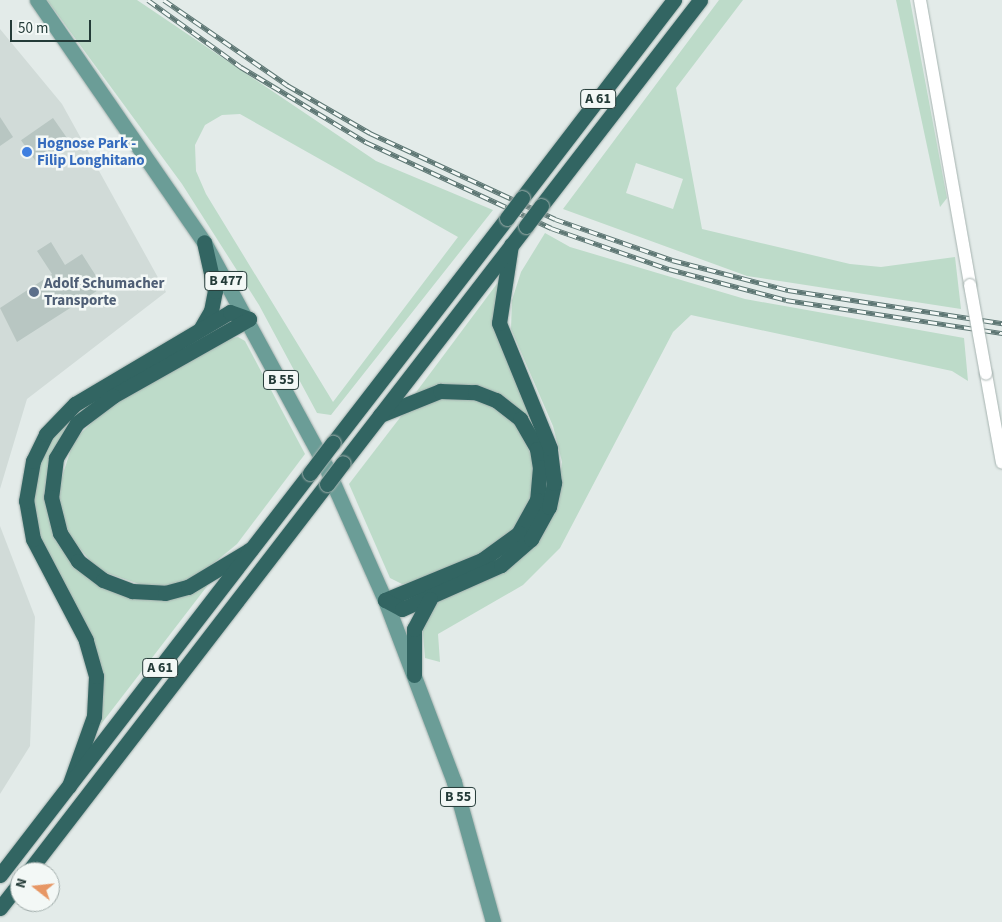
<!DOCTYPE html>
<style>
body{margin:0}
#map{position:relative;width:1002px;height:922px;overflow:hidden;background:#e3ebe9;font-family:"Source Sans 3",sans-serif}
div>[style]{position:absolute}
.built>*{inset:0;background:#d1dbd8}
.green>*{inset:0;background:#bddbc9}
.building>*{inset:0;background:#b8c6c2;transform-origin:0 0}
.roads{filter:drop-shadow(0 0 1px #a6b3b0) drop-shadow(0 0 1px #a6b3b0)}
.minor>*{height:12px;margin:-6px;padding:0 6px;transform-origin:6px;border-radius:6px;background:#fff}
.major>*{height:15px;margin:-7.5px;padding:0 7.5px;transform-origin:7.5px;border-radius:7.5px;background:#6b9d97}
.highway>*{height:15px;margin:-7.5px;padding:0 7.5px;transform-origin:7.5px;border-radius:7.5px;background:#326562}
.rail>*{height:5px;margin-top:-2.5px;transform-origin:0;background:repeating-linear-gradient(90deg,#f3f8f6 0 9px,#5e7774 0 18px);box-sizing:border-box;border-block:1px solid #5e7774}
.bridges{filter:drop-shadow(0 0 1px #a6b3b0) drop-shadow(0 0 1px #a6b3b0)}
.minor-bridge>*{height:12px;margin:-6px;padding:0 6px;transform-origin:6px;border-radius:6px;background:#fff}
.highway-bridge>*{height:15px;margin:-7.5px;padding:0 7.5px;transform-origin:7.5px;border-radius:7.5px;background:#326562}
.dots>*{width:14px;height:14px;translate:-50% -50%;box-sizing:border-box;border:2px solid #f3f8f6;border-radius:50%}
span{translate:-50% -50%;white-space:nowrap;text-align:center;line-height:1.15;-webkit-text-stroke:5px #f3f8f6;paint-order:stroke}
.shield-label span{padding:1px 4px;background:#f3f8f6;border:1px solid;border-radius:4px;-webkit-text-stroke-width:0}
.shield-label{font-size:14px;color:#243b38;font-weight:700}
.shop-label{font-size:15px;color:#366cbe;font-weight:700}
.left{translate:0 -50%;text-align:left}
.service-label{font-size:15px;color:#4e5e75;font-weight:700}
.north{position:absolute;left:10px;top:862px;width:50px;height:50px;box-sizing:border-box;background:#f3f8f6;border:1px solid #a0acaa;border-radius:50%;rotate:286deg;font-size:14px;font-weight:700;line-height:20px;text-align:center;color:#243b38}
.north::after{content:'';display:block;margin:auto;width:18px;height:22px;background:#e79765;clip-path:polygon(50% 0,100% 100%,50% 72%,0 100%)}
.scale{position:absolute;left:10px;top:20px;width:81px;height:22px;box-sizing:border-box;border:2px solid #243b38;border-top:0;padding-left:6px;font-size:15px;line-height:18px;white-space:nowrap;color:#243b38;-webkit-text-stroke:4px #f3f8f6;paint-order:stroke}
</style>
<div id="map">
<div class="built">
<i style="clip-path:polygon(0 29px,62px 104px,166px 292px,27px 399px,0 489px)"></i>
<i style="clip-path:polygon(0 526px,35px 617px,30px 746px,0 794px)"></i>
</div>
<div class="green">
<i style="clip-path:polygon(evenodd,47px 0,137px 0,376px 161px,493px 210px,331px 415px,317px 413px,259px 305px,182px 184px,47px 0,240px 114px,458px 237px,333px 402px,206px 194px,196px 171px,195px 145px,205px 125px,222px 115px,240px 114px)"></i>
<i style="clip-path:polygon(evenodd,719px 0,743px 0,676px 88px,702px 229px,850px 264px,881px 267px,955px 257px,961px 309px,747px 276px,563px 209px,719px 0,636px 163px,683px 179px,673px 209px,626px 193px,636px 163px)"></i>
<i style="clip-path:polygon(896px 0,910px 0,947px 198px,940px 207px)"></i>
<i style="clip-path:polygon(545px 233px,570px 247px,745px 299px,964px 338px,968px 381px,952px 371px,691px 315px,673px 332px,560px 548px,523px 585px,438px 634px,440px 662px,425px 658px,422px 621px,436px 602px,491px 575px,558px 495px,562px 462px,553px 426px,511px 329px,512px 300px,521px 272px)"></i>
<i style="clip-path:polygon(499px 281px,494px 314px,497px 331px,540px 429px,549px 462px,548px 497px,534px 527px,507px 556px,430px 594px,428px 589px,506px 551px,534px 520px,541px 503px,544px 465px,539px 443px,511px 404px,462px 386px,414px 395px)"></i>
<i style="clip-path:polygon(238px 337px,245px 341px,305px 454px,237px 544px,198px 576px,174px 585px,145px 586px,98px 570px,71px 538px,61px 512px,59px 486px,74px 440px,112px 403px,226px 339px)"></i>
<i style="clip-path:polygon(112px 389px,48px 469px,67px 556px,88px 579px,130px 598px,158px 600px,208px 585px,98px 728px,100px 677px,42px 551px,30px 502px,39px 452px,72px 411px)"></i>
<i style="clip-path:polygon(435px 398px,482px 399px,511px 416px,532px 456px,534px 493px,523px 518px,496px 547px,414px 583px,402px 584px,390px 578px,349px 484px,402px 415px)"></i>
</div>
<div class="building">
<i style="clip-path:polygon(0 117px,13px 137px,0 146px)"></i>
<i style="left:53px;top:118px;width:32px;height:39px;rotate:55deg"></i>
<i style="clip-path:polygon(51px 242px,65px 265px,82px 254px,103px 287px,17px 342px,0 308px,52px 274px,37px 251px)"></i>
</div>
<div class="roads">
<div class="minor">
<i style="left:920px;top:0;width:289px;rotate:80deg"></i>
<i style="left:986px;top:374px;width:90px;rotate:79.8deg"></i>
</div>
<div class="major">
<i style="left:37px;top:0;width:294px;rotate:55.4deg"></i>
<i style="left:204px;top:242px;width:256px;rotate:61.5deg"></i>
<i style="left:326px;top:467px;width:145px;rotate:66.1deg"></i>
<i style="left:385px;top:600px;width:195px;rotate:69.2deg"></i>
<i style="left:454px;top:782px;width:145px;rotate:74.4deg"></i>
</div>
<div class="highway">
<i style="left:522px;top:198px;width:250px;rotate:-52.5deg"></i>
<i style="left:541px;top:206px;width:260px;rotate:-52.3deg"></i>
<i style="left:201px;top:328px;width:20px;rotate:-60deg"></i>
<i style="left:211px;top:311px;width:20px;rotate:-79deg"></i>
<i style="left:215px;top:291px;width:50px;rotate:-102.7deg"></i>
<i style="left:380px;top:415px;width:65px;rotate:-21.8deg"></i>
<i style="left:440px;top:391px;width:35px;rotate:2deg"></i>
<i style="left:475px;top:392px;width:22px;rotate:21deg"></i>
<i style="left:496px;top:400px;width:31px;rotate:38deg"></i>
<i style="left:520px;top:419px;width:34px;rotate:60deg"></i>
<i style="left:537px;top:449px;width:18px;rotate:81deg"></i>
<i style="left:540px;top:467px;width:33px;rotate:95deg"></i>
<i style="left:537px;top:500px;width:38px;rotate:119deg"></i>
<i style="left:519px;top:533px;width:46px;rotate:143.9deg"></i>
<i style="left:482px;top:560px;width:105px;rotate:157.6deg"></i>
<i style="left:385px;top:600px;width:19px;rotate:28deg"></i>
<i style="left:402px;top:609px;width:108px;rotate:-24deg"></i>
<i style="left:501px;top:565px;width:40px;rotate:-41deg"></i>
<i style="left:531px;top:539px;width:37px;rotate:-61deg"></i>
<i style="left:549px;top:507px;width:25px;rotate:-78deg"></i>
<i style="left:554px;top:483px;width:35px;rotate:-97deg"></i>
<i style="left:550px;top:448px;width:135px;rotate:-112.2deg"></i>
<i style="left:499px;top:323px;width:79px;rotate:-81.3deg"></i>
<i style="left:333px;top:443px;width:284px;rotate:-52.3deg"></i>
<i style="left:343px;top:463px;width:299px;rotate:-52.3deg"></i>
<i style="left:414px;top:675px;width:46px;rotate:-90deg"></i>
<i style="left:414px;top:629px;width:34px;rotate:-62deg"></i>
<i style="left:69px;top:786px;width:74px;rotate:-70.3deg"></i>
<i style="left:94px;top:716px;width:40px;rotate:-87.1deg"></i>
<i style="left:96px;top:676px;width:37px;rotate:-106deg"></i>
<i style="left:86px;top:640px;width:114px;rotate:-117.7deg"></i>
<i style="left:33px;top:539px;width:39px;rotate:-100deg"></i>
<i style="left:26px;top:501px;width:41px;rotate:-80.1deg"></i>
<i style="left:33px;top:461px;width:30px;rotate:-64deg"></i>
<i style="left:46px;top:434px;width:42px;rotate:-46deg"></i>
<i style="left:75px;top:404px;width:180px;rotate:-30.7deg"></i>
<i style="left:230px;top:312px;width:20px;rotate:20deg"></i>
<i style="left:249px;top:319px;width:156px;rotate:150.5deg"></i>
<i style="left:113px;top:396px;width:45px;rotate:143.1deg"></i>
<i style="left:77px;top:423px;width:41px;rotate:121deg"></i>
<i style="left:56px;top:458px;width:39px;rotate:97deg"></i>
<i style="left:51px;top:497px;width:37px;rotate:76deg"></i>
<i style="left:60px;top:533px;width:33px;rotate:57deg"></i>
<i style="left:78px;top:561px;width:31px;rotate:37deg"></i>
<i style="left:103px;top:580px;width:31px;rotate:21deg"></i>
<i style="left:132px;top:591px;width:33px;rotate:3deg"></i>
<i style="left:165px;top:593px;width:24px;rotate:-15deg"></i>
<i style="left:188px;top:587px;width:74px;rotate:-31.1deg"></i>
<i style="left:28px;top:872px;width:490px;rotate:-52.4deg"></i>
<i style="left:0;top:875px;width:508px;rotate:-52.36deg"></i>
<i style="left:0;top:908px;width:33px;rotate:-52deg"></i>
</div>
</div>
<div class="rail">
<i style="left:148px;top:0;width:115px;rotate:35.8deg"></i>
<i style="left:241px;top:67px;width:146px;rotate:31deg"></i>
<i style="left:366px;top:142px;width:204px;rotate:24.9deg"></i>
<i style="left:551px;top:228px;width:125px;rotate:19.2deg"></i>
<i style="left:669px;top:269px;width:121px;rotate:14.8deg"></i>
<i style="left:786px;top:300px;width:219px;rotate:8.7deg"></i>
<i style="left:164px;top:0;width:150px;rotate:34.6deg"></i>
<i style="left:287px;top:85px;width:96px;rotate:30deg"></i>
<i style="left:370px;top:133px;width:204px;rotate:24.9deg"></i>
<i style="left:555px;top:219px;width:124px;rotate:19.3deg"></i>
<i style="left:672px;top:260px;width:120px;rotate:14.5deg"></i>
<i style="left:788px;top:290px;width:217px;rotate:8.8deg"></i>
</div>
<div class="bridges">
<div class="minor-bridge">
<i style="left:970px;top:285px;width:90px;rotate:79.8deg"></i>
</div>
<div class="highway-bridge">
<i style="left:507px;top:218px;width:25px;rotate:-53deg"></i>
<i style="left:526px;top:226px;width:25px;rotate:-53deg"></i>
<i style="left:310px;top:473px;width:38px;rotate:-53deg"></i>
<i style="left:327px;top:484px;width:26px;rotate:-53deg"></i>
</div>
</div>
<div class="dots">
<i style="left:27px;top:152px;background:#3f7fe0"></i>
<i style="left:34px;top:292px;background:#5c6f8a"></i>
</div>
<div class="shield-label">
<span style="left:598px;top:99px">A 61</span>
<span style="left:226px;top:281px">B 477</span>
<span style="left:281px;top:380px">B 55</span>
<span style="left:160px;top:668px">A 61</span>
<span style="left:458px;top:797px">B 55</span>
</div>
<div class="shop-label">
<span class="left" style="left:37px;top:152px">Hognose Park -<br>Filip Longhitano</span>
</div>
<div class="service-label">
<span class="left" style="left:44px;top:292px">Adolf Schumacher<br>Transporte</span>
</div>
<div class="north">N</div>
<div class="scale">50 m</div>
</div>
